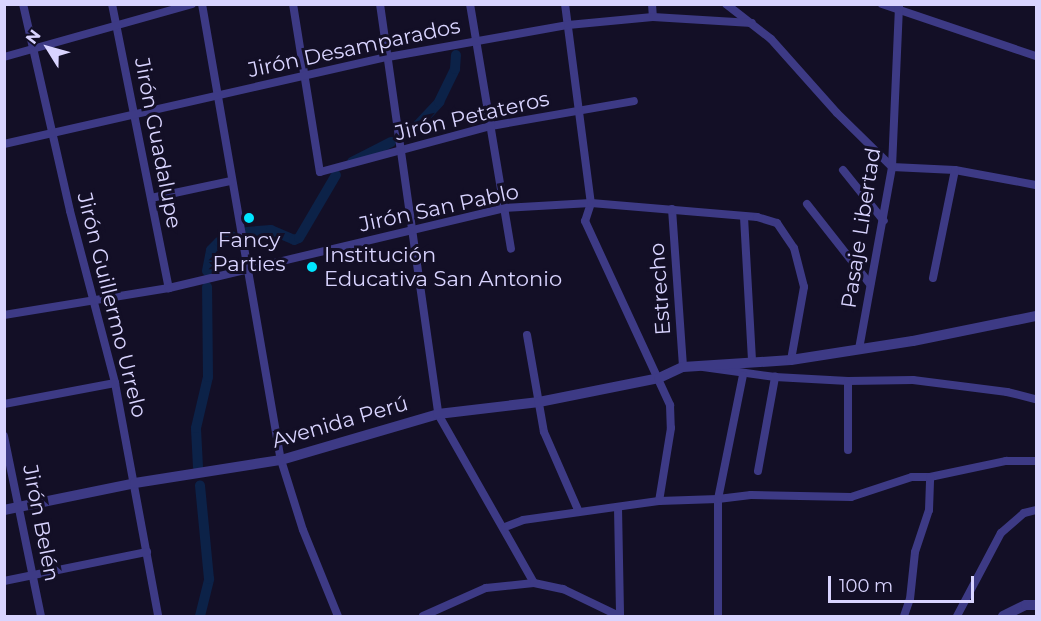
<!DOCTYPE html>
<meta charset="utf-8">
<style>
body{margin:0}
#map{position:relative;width:1041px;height:621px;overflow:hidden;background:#130f26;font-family:Montserrat,sans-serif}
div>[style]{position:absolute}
.canal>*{height:10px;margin:-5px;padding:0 5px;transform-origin:5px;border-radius:5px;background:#0c2248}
.minor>*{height:8px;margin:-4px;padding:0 4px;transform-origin:4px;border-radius:4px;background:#3d3a85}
.tertiary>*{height:10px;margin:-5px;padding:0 5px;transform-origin:5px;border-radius:5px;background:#3d3a85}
.dots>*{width:16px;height:16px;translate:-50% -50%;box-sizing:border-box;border:3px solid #130f26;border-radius:50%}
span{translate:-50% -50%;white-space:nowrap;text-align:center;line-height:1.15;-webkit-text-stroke:6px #130f26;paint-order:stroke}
.street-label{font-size:21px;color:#d9d4ff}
.poi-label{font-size:21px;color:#d9d4ff}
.left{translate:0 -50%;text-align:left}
.frame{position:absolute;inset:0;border:6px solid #d9d4ff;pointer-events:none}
.north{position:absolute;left:18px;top:18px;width:60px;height:60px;-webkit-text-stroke:4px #130f26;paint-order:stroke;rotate:307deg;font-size:16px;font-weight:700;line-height:24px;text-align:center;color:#d9d4ff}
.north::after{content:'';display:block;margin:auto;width:21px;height:27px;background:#d9d4ff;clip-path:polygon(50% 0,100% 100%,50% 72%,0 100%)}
.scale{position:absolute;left:828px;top:576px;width:146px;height:27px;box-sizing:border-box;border:3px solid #d9d4ff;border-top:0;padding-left:8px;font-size:18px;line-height:21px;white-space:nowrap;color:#d9d4ff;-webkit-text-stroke:4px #130f26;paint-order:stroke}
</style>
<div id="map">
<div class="canal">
<i style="left:400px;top:137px;width:20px;rotate:-33deg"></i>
<i style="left:417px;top:126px;width:33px;rotate:-47deg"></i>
<i style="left:439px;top:102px;width:37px;rotate:-64deg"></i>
<i style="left:455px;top:69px;width:14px;rotate:-86deg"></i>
<i style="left:352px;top:162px;width:44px;rotate:-27.1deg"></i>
<i style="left:247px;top:232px;width:24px;rotate:-5deg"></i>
<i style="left:271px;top:230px;width:25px;rotate:23deg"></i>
<i style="left:294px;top:240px;width:5px;rotate:-22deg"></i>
<i style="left:299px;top:238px;width:73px;rotate:-59.6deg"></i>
<i style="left:207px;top:271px;width:21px;rotate:-79deg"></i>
<i style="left:211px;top:250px;width:11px;rotate:-45deg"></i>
<i style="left:219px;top:242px;width:14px;rotate:-25deg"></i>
<i style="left:198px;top:467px;width:39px;rotate:-93deg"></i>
<i style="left:196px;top:428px;width:52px;rotate:-76.8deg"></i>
<i style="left:208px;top:377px;width:90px;rotate:-90.6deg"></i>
<i style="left:200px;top:616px;width:38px;rotate:-76deg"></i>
<i style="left:209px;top:579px;width:94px;rotate:-95.5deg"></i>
</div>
<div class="minor">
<i style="left:23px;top:4px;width:212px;rotate:77.2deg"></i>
<i style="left:70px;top:211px;width:178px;rotate:75.3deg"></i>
<i style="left:115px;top:383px;width:237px;rotate:79.5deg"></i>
<i style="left:112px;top:4px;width:290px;rotate:78.7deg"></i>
<i style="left:202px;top:4px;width:463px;rotate:80.2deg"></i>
<i style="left:281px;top:460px;width:73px;rotate:72.6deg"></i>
<i style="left:303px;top:530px;width:93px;rotate:67.9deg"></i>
<i style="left:293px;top:4px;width:170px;rotate:80.9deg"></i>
<i style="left:320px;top:172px;width:177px;rotate:-15.1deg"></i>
<i style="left:491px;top:126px;width:145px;rotate:-9.9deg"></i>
<i style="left:380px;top:4px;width:414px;rotate:81.9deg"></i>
<i style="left:438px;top:414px;width:194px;rotate:60.4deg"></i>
<i style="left:470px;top:4px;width:248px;rotate:80.5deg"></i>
<i style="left:565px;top:4px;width:201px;rotate:82.6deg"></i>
<i style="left:591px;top:203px;width:19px;rotate:108deg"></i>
<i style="left:585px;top:221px;width:203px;rotate:65.2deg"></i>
<i style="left:670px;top:405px;width:23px;rotate:88deg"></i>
<i style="left:671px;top:428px;width:74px;rotate:99.3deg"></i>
<i style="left:652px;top:4px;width:13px;rotate:86deg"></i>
<i style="left:726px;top:4px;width:57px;rotate:37.9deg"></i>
<i style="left:771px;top:39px;width:99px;rotate:48.3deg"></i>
<i style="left:837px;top:113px;width:77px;rotate:44.5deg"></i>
<i style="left:892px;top:167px;width:63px;rotate:2.7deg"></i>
<i style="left:955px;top:170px;width:82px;rotate:10.5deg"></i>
<i style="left:882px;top:4px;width:163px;rotate:18.7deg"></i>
<i style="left:4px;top:57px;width:195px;rotate:-15.7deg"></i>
<i style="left:4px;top:144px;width:394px;rotate:-12.8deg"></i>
<i style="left:388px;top:57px;width:183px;rotate:-10.1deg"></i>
<i style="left:568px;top:25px;width:85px;rotate:-5.4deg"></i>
<i style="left:653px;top:17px;width:99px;rotate:3.5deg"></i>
<i style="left:843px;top:170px;width:65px;rotate:51.2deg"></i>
<i style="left:151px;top:198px;width:82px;rotate:-12deg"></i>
<i style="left:807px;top:204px;width:102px;rotate:51.8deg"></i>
<i style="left:672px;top:209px;width:158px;rotate:86deg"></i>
<i style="left:744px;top:217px;width:145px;rotate:86.8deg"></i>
<i style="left:933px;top:278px;width:110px;rotate:-78.5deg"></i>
<i style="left:4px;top:315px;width:167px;rotate:-9.3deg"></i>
<i style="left:169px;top:288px;width:345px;rotate:-13.4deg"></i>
<i style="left:505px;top:208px;width:86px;rotate:-3.3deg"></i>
<i style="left:591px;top:203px;width:167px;rotate:4.8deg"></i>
<i style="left:757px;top:217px;width:21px;rotate:17deg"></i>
<i style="left:777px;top:223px;width:30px;rotate:56deg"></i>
<i style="left:794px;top:248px;width:40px;rotate:75.6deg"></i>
<i style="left:804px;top:287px;width:74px;rotate:100.1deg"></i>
<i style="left:527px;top:335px;width:98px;rotate:80.1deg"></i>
<i style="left:544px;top:432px;width:87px;rotate:66.4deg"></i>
<i style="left:859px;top:349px;width:185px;rotate:-79.7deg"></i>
<i style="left:892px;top:167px;width:163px;rotate:-87.5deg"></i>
<i style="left:703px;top:367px;width:73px;rotate:7.9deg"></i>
<i style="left:775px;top:377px;width:73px;rotate:3.1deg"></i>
<i style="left:848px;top:381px;width:65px;rotate:-0.9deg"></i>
<i style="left:913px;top:380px;width:95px;rotate:7.3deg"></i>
<i style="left:1007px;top:392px;width:30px;rotate:14deg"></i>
<i style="left:848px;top:381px;width:69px;rotate:90deg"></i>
<i style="left:4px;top:404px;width:113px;rotate:-10.7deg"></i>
<i style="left:4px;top:436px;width:184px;rotate:78.4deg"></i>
<i style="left:758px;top:471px;width:96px;rotate:-79.7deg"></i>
<i style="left:618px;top:508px;width:108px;rotate:88.9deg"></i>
<i style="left:505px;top:527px;width:19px;rotate:-21deg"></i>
<i style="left:523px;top:520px;width:137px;rotate:-8deg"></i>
<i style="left:659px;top:501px;width:59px;rotate:-1.9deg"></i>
<i style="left:718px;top:499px;width:33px;rotate:-7deg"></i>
<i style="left:751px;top:495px;width:100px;rotate:1.1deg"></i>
<i style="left:851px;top:497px;width:64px;rotate:-18.2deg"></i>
<i style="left:912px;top:477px;width:18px"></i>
<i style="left:930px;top:477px;width:78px;rotate:-11.9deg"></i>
<i style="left:1006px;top:461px;width:30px"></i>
<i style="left:4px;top:581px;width:146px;rotate:-11.5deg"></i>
<i style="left:423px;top:616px;width:69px;rotate:-24deg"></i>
<i style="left:486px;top:588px;width:48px;rotate:-5.9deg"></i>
<i style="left:534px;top:583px;width:30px;rotate:12deg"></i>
<i style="left:563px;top:589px;width:62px;rotate:25.7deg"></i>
<i style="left:718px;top:616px;width:117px;rotate:-90deg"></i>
<i style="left:718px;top:499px;width:126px;rotate:-78.6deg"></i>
<i style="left:904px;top:616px;width:18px;rotate:-71deg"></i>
<i style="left:910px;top:599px;width:47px;rotate:-83.9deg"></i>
<i style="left:915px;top:552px;width:44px;rotate:-71.6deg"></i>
<i style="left:929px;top:510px;width:33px;rotate:-88deg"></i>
<i style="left:957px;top:616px;width:94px;rotate:-62.1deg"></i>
<i style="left:1001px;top:533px;width:30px;rotate:-41deg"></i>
<i style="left:1024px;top:513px;width:12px;rotate:-14deg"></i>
</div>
<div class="tertiary">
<i style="left:4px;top:510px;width:134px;rotate:-11.6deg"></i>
<i style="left:135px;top:483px;width:148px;rotate:-9deg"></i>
<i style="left:281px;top:460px;width:164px;rotate:-16.3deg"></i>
<i style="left:438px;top:414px;width:102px;rotate:-6.8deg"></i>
<i style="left:539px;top:402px;width:122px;rotate:-11.3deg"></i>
<i style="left:659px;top:378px;width:26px;rotate:-25deg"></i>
<i style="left:683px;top:367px;width:108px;rotate:-3.7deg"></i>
<i style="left:791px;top:360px;width:123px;rotate:-8.9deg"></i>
<i style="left:913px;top:341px;width:126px;rotate:-11.5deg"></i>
<i style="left:1003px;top:616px;width:25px;rotate:-26deg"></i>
<i style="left:1026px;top:605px;width:10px"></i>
</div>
<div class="dots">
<i style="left:249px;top:218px;background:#00e5ff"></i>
<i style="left:312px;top:267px;background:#00e5ff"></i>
</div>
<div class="street-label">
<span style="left:354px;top:48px;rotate:-12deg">Jirón Desamparados</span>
<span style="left:472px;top:116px;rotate:-13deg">Jirón Petateros</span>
<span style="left:158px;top:143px;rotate:79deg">Jirón Guadalupe</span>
<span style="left:439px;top:208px;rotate:-12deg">Jirón San Pablo</span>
<span style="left:861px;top:228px;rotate:-81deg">Pasaje Libertad</span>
<span style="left:660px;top:289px;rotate:-94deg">Estrecho</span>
<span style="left:112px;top:305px;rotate:76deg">Jirón Guillermo Urrelo</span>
<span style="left:340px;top:422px;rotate:-16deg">Avenida Perú</span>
<span style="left:41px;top:523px;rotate:79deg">Jirón Belén</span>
</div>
<div class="poi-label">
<span style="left:249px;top:252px">Fancy<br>Parties</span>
<span class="left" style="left:324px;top:267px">Institución<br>Educativa San Antonio</span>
</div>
<div class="frame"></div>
<div class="north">N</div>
<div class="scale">100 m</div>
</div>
